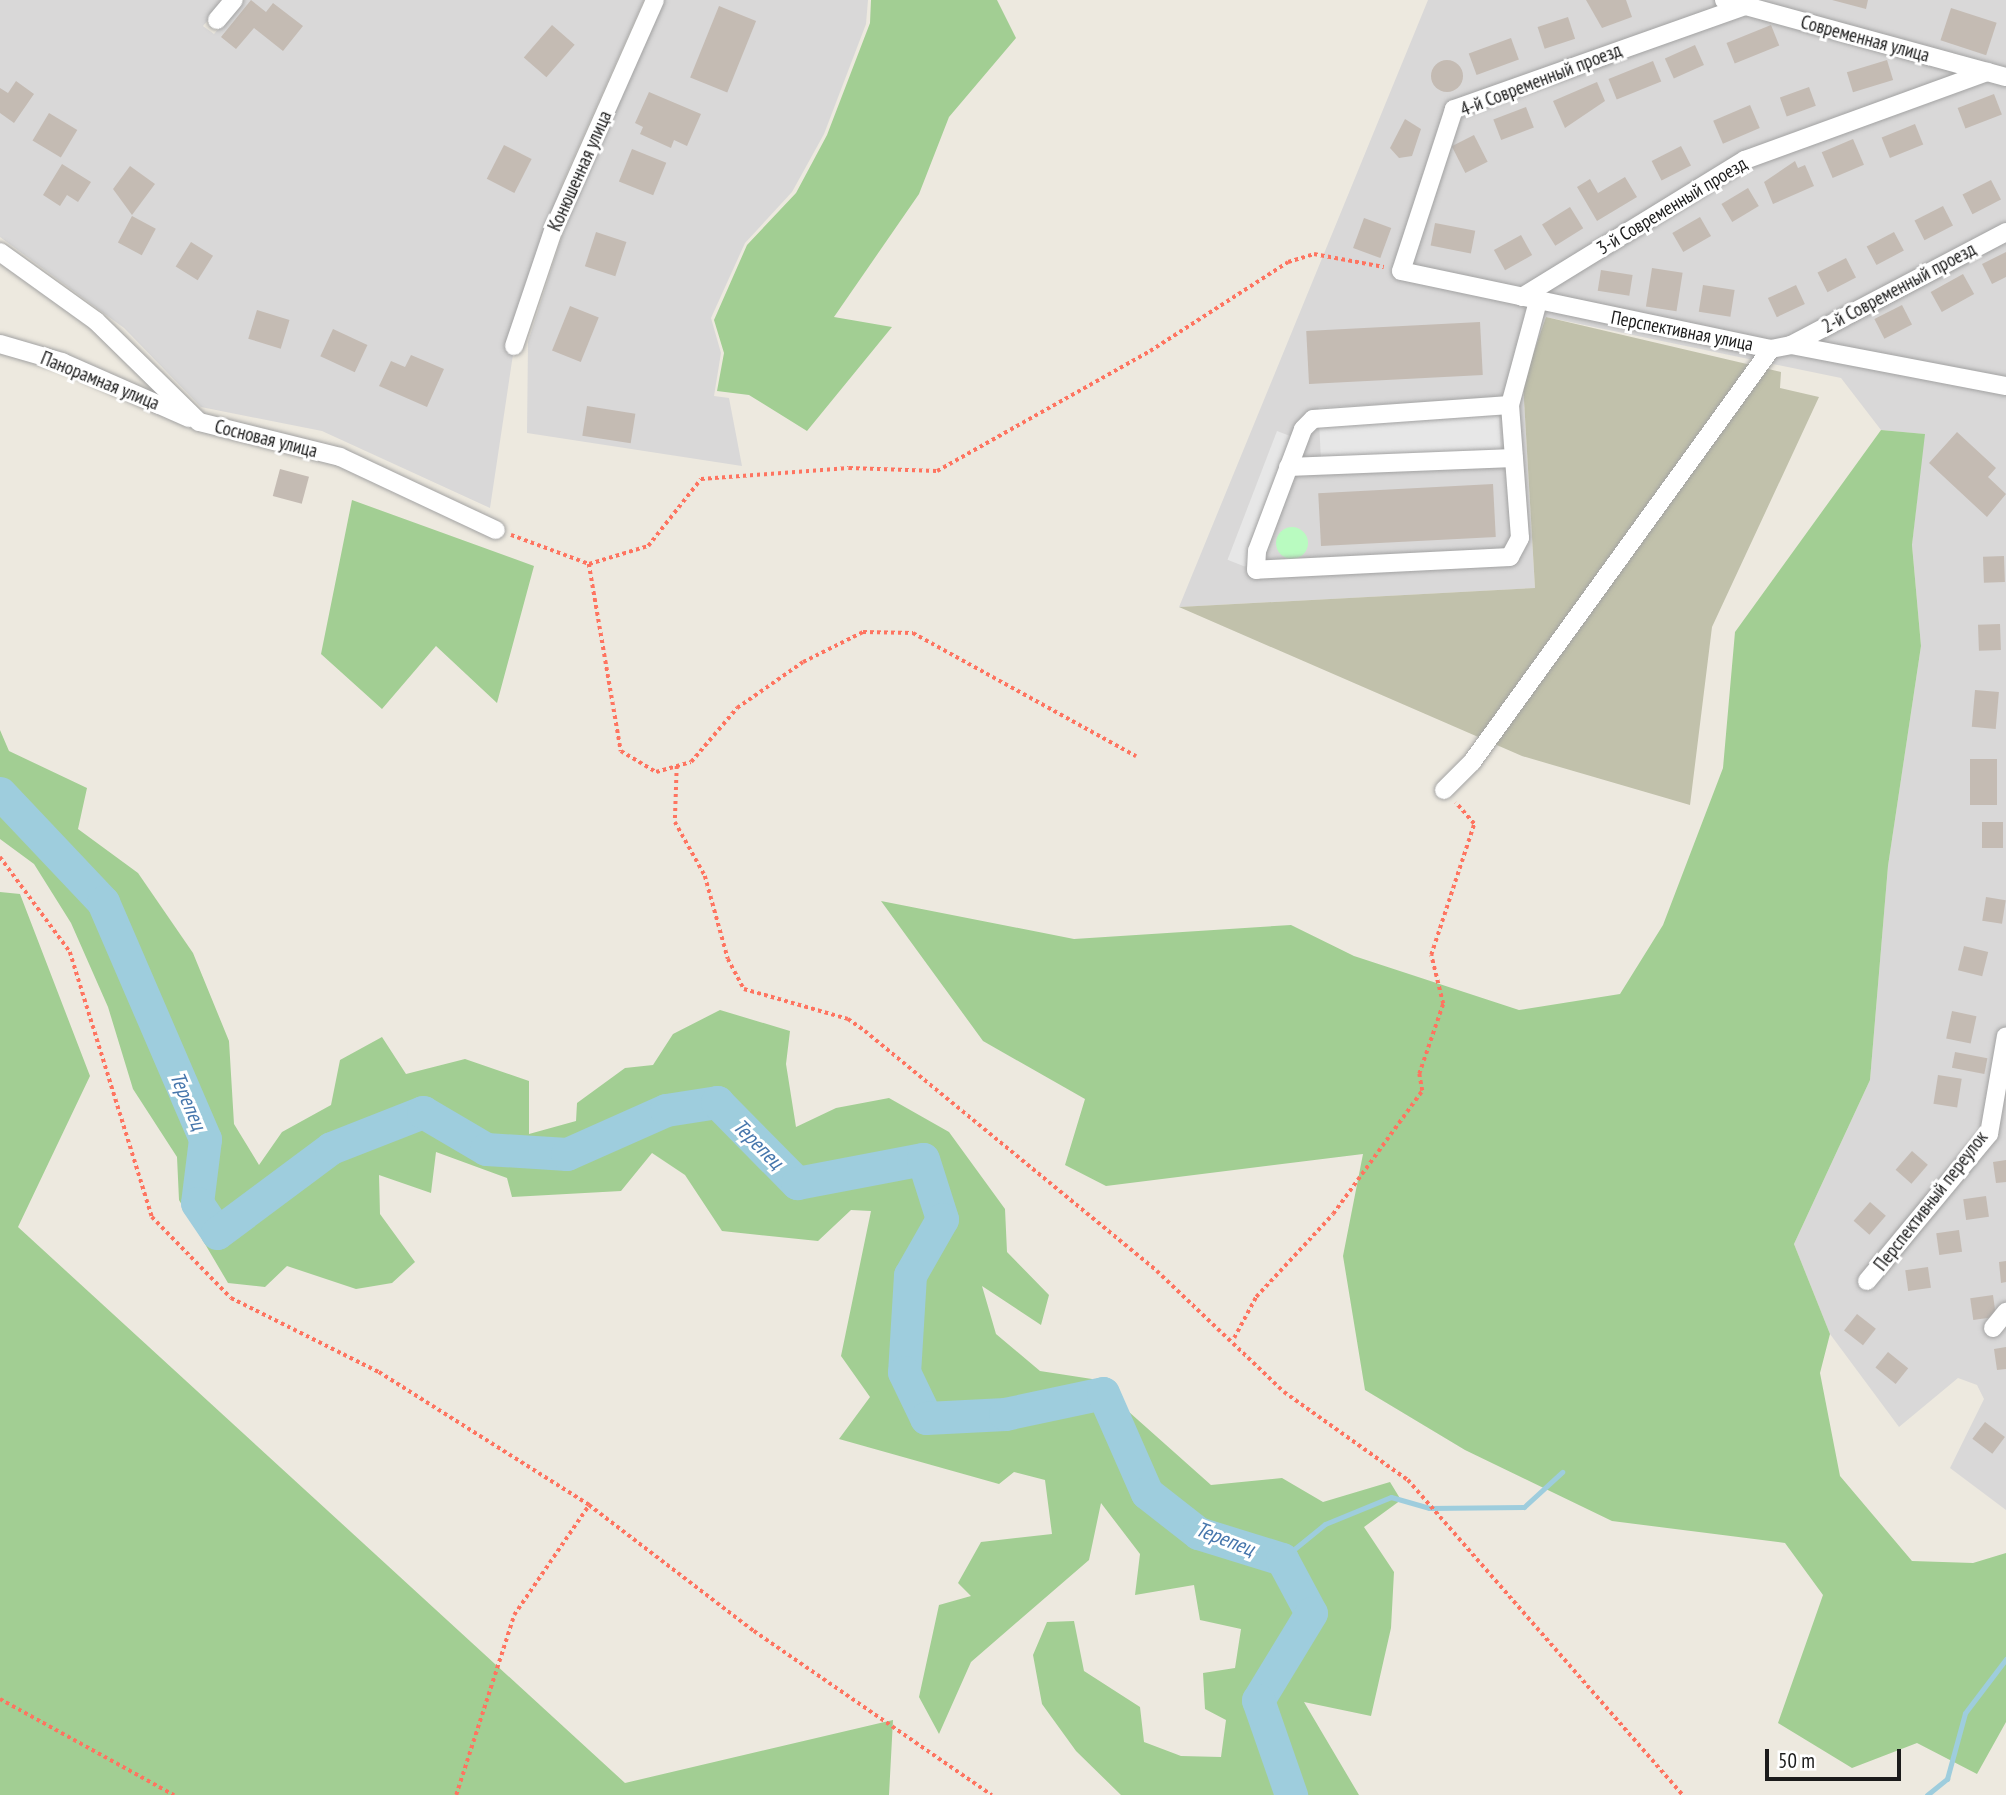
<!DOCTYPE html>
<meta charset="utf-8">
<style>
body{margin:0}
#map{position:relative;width:2006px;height:1795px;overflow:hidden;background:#ede9df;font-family:"PT Sans Narrow",sans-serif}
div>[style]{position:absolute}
.residential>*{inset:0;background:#d9d8d8}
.construction>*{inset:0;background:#c1c1ab}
.forest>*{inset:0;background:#a2ce93}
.park>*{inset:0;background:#b9fbc0}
.round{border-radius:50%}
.parking>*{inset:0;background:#e7e7e7;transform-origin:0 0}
.stream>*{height:5px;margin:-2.5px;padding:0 2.5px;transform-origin:2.5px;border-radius:2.5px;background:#9ecddd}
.river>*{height:33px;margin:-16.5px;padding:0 16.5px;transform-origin:16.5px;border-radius:16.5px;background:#9ecddd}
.building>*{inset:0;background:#c4bbb3;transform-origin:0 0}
.path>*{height:3.5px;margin-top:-1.75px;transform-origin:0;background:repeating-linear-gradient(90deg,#fe7460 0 3.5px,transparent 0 7px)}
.roads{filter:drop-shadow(0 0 2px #a2a2a2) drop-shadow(0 0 2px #a2a2a2)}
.minor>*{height:18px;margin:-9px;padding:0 9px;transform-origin:9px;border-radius:9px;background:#fff}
span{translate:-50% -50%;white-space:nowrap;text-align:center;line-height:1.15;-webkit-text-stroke:6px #fff;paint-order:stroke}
.street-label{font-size:19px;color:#1b1b1b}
.water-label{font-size:21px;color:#4676ac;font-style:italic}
.scale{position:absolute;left:1765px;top:1749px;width:136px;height:32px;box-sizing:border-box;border:4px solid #1b1b1b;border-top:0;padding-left:9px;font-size:21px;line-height:24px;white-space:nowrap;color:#1b1b1b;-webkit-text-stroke:5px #fff;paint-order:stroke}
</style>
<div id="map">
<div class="residential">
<i style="clip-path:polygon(0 0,225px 0,203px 26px,214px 34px,244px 0,644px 0,561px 186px,518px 321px,490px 508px,322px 431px,201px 407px,124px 328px,0 237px)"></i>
<i style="clip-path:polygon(662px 0,868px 0,866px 24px,824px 134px,792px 192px,745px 243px,711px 318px,721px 353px,714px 396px,729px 398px,742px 466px,527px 433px,528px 342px,570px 211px)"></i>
<i style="clip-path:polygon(1428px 0,2006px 0,2006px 1510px,1950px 1468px,1984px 1399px,1977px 1385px,1958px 1378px,1899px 1427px,1830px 1334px,1794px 1244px,1870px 1080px,1888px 866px,1921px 646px,1912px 545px,1924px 434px,1881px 430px,1841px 378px,1546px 317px,1523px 383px,1535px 588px,1179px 607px)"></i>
</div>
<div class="construction">
<i style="clip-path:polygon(1546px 317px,1781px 372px,1780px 388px,1819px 397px,1712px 627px,1690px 805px,1522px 756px,1179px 607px,1535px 588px,1523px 383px)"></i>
</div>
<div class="forest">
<i style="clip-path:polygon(871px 0,997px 0,1016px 38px,949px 117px,919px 194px,834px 317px,892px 327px,807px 431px,749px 395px,717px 391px,724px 353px,714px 320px,747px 245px,796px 193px,827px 135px,870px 23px)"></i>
<i style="clip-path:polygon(1881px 430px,1925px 434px,1912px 545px,1921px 646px,1888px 866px,1870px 1080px,1794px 1244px,1830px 1334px,1820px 1373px,1840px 1476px,1912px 1561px,1973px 1563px,2006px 1553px,2006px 1722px,1977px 1774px,1917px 1743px,1852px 1768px,1778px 1723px,1823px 1595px,1785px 1543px,1612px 1521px,1465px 1450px,1365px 1390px,1343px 1256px,1363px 1154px,1106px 1186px,1065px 1165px,1085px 1099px,983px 1041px,881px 901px,1074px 939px,1291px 925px,1354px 956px,1519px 1010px,1620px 994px,1663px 925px,1723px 768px,1735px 632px)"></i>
<i style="clip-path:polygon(352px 500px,534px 566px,497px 703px,436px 646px,382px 709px,321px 654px)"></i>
<i style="clip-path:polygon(0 730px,9px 751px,87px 788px,78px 829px,138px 873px,193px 953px,229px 1041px,234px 1124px,259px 1165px,282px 1132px,331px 1105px,340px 1060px,382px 1037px,406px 1074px,465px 1059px,529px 1081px,529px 1134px,576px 1121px,577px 1103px,625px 1068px,653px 1065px,673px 1034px,720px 1010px,790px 1031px,786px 1064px,796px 1127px,836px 1108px,889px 1098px,949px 1132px,1005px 1209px,1007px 1252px,1049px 1295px,1041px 1325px,982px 1286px,996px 1334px,1040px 1371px,1092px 1379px,1211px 1485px,1282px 1478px,1323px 1502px,1390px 1482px,1401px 1500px,1364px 1527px,1394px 1572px,1391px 1628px,1371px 1716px,1304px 1702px,1359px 1795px,1121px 1795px,1076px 1751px,1042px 1704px,1033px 1655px,1047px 1622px,1074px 1621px,1084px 1671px,1140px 1707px,1144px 1742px,1181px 1756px,1221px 1757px,1226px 1720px,1205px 1709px,1203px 1673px,1235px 1668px,1241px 1629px,1200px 1620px,1194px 1585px,1135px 1595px,1140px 1554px,1101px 1503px,1089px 1560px,971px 1662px,939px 1734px,919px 1697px,939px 1605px,971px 1596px,958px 1583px,981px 1542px,1052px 1534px,1045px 1480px,1014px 1472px,999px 1484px,839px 1439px,870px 1397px,841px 1356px,871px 1211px,851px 1210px,818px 1241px,722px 1231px,685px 1175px,652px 1153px,621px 1191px,512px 1197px,507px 1178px,436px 1152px,431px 1193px,379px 1175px,380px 1214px,415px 1262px,392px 1283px,356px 1289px,287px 1266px,265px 1287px,228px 1283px,179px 1200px,177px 1157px,133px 1089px,108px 1007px,71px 923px,34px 864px,0 839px)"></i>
<i style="clip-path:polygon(0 892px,20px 894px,90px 1076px,18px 1227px,625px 1783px,893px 1720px,889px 1795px,0 1795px)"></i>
</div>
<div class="park">
<i class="round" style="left:1276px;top:527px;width:32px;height:32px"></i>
</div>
<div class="parking">
<i style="left:1498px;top:398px;width:66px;height:180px;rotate:87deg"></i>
<i style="left:1277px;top:431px;width:19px;height:138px;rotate:21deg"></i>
</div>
<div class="stream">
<i style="left:1282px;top:1559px;width:55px;rotate:-39.1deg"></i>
<i style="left:1325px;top:1524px;width:71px;rotate:-22.2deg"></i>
<i style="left:1391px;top:1497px;width:40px;rotate:16deg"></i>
<i style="left:1429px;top:1508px;width:95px;rotate:-0.6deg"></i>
<i style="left:1524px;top:1507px;width:52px;rotate:-42.6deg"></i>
<i style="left:1927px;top:1795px;width:26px;rotate:-39deg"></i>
<i style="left:1947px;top:1779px;width:68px;rotate:-74.7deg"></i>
<i style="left:1965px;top:1713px;width:68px;rotate:-52.8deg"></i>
</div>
<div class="river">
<i style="left:0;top:793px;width:150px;rotate:46.6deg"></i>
<i style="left:103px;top:902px;width:258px;rotate:66.7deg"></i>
<i style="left:205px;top:1139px;width:64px;rotate:97.1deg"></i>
<i style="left:197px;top:1203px;width:36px;rotate:56deg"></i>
<i style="left:217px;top:1233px;width:142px;rotate:-36.7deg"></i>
<i style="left:331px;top:1148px;width:99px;rotate:-21.4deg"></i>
<i style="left:423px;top:1112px;width:73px;rotate:30.4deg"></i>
<i style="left:486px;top:1149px;width:81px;rotate:3.5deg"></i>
<i style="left:567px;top:1154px;width:108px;rotate:-24deg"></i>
<i style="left:666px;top:1110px;width:52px;rotate:-8.9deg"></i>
<i style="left:717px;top:1102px;width:114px;rotate:45.4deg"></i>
<i style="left:797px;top:1183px;width:128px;rotate:-10.8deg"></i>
<i style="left:923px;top:1159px;width:63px;rotate:72.4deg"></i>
<i style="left:942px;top:1219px;width:64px;rotate:119.7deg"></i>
<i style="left:910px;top:1275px;width:97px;rotate:93.5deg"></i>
<i style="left:904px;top:1372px;width:51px;rotate:64.4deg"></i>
<i style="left:926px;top:1418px;width:79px;rotate:-2.9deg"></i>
<i style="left:1005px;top:1414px;width:100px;rotate:-12.1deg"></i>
<i style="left:1103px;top:1393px;width:109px;rotate:66.3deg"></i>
<i style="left:1147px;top:1493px;width:65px;rotate:38.1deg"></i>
<i style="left:1198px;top:1533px;width:88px;rotate:17.2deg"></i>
<i style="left:1282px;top:1559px;width:61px;rotate:61.8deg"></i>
<i style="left:1311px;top:1613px;width:102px;rotate:121.3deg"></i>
<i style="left:1258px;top:1700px;width:101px;rotate:70.8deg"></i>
</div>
<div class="building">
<i style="clip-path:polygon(251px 0,266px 12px,273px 3px,303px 26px,283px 51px,254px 28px,236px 49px,221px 37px)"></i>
<i style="clip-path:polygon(1586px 0,1626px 0,1632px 17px,1602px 28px)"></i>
<i style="clip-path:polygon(1832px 0,1868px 0,1866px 9px)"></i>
<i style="left:719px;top:6px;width:40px;height:77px;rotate:22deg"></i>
<i style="left:1951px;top:8px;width:48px;height:34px;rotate:18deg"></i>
<i style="left:1568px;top:17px;width:23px;height:32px;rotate:72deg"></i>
<i style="left:552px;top:25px;width:30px;height:43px;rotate:41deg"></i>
<i style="left:1771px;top:25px;width:22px;height:48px;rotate:68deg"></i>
<i style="left:1511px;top:38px;width:23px;height:45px;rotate:70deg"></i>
<i style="left:1695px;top:45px;width:22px;height:33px;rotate:66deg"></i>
<i style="left:1887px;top:60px;width:21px;height:42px;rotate:73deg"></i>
<i class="round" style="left:1431px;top:60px;width:32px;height:32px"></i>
<i style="left:1653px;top:61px;width:22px;height:48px;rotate:68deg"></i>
<i style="clip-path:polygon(16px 81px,34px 94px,14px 123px,0 113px,0 88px,8px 93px)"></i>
<i style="clip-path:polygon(1597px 82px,1605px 101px,1565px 128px,1553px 101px)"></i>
<i style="left:1809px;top:87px;width:20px;height:31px;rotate:70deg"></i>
<i style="clip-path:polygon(649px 92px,701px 114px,687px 146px,674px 140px,671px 148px,640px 134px,643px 127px,635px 123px)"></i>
<i style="left:1994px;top:94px;width:22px;height:39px;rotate:69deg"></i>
<i style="left:1750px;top:105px;width:25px;height:40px;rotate:67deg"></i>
<i style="left:1526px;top:107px;width:22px;height:35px;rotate:69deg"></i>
<i style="left:49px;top:113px;width:33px;height:32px;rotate:31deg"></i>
<i style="clip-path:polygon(1405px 119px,1421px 129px,1412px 156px,1399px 158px,1390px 148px)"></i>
<i style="left:1915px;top:124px;width:22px;height:36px;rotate:68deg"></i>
<i style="left:1474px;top:135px;width:30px;height:25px;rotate:63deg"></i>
<i style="left:1853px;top:139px;width:28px;height:34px;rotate:67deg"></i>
<i style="left:504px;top:145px;width:31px;height:38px;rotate:27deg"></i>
<i style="left:1681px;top:146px;width:22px;height:33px;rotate:63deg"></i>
<i style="left:632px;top:149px;width:37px;height:35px;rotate:22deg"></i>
<i style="clip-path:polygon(1795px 161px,1798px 168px,1805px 165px,1814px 186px,1773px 204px,1764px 182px)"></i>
<i style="clip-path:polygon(62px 164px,91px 182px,78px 202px,67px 195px,60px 206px,43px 195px)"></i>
<i style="clip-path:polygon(130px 166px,155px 184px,132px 215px,113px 189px)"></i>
<i style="clip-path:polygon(1625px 177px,1637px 197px,1597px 221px,1577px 187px,1590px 179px,1598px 193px)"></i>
<i style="left:1991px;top:180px;width:22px;height:32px;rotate:63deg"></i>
<i style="left:1748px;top:188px;width:21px;height:31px;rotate:59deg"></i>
<i style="left:1943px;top:206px;width:22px;height:32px;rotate:63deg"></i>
<i style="left:1570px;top:207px;width:25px;height:33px;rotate:58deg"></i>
<i style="left:132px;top:216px;width:27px;height:30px;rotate:28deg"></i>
<i style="left:1700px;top:217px;width:22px;height:32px;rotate:60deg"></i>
<i style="left:1364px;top:218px;width:29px;height:32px;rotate:20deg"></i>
<i style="left:1435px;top:223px;width:41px;height:23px;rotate:11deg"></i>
<i style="left:596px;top:232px;width:32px;height:36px;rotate:18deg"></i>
<i style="left:1894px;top:232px;width:21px;height:31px;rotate:62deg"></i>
<i style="left:1521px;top:235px;width:23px;height:31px;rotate:61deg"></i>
<i style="left:191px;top:242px;width:26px;height:29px;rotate:32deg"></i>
<i style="clip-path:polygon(2006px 252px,2006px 277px,1992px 284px,1982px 264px)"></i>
<i style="left:1846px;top:258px;width:22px;height:32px;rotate:63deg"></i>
<i style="left:1652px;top:268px;width:31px;height:39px;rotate:9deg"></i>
<i style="left:1601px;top:270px;width:32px;height:21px;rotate:9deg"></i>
<i style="left:1963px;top:274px;width:23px;height:37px;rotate:61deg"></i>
<i style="left:1703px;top:285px;width:32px;height:27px;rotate:9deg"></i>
<i style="left:1796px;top:285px;width:21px;height:31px;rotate:65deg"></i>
<i style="left:1902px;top:305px;width:22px;height:31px;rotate:63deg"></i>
<i style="left:570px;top:306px;width:31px;height:48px;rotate:22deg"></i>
<i style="left:257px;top:310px;width:34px;height:30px;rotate:17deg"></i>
<i style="left:1480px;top:322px;width:53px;height:174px;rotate:87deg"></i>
<i style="left:333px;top:329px;width:38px;height:30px;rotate:25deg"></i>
<i style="clip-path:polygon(411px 355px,444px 369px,427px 407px,379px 386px,391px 361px,405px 367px)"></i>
<i style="left:587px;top:406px;width:49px;height:30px;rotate:9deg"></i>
<i style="clip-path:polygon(1957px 432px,1996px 468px,1988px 477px,2006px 494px,1987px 517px,1929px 463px)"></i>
<i style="left:280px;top:469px;width:30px;height:28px;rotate:15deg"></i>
<i style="left:1493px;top:484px;width:53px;height:175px;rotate:87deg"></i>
<i style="left:2004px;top:556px;width:26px;height:21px;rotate:88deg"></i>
<i style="left:2000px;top:624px;width:26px;height:22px;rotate:88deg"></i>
<i style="left:1975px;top:690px;width:24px;height:37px;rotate:5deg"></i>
<i style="left:1970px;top:759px;width:27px;height:46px"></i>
<i style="left:1982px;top:822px;width:21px;height:26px"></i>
<i style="left:1986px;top:897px;width:20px;height:24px;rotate:9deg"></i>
<i style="left:1964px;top:946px;width:25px;height:25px;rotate:14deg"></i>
<i style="left:1952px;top:1011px;width:25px;height:28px;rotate:12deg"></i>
<i style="left:1955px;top:1052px;width:33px;height:16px;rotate:11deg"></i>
<i style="left:1938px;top:1075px;width:24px;height:29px;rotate:9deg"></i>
<i style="left:1912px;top:1151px;width:21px;height:25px;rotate:41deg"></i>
<i style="clip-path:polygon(2006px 1160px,2006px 1182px,1996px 1183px,1993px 1162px)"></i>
<i style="left:1986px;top:1196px;width:21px;height:23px;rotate:82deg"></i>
<i style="left:1870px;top:1202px;width:21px;height:25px;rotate:41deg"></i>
<i style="left:1959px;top:1230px;width:22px;height:23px;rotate:82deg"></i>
<i style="clip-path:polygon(2006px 1261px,2006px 1282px,2001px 1283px,1999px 1262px)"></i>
<i style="left:1928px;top:1267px;width:21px;height:23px;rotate:82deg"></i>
<i style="left:1993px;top:1295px;width:22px;height:23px;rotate:82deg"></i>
<i style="left:1857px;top:1314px;width:24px;height:21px;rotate:38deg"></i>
<i style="clip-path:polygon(2006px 1347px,2006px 1369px,1997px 1370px,1994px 1349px)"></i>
<i style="left:1888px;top:1352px;width:26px;height:20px;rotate:39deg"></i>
<i style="left:1985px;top:1422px;width:25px;height:21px;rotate:37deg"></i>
</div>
<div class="path">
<i style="left:511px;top:535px;width:83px;rotate:20.4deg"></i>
<i style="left:589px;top:564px;width:190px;rotate:80.3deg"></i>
<i style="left:621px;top:751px;width:41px;rotate:31deg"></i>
<i style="left:656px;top:772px;width:36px;rotate:-16deg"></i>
<i style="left:691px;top:762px;width:71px;rotate:-49.6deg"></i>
<i style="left:737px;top:708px;width:80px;rotate:-34.9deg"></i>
<i style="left:803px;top:662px;width:67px;rotate:-26.6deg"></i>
<i style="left:863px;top:632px;width:50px;rotate:1.1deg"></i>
<i style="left:913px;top:633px;width:255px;rotate:28.9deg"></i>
<i style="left:589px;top:564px;width:62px;rotate:-17deg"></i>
<i style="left:648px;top:546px;width:85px;rotate:-51.7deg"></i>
<i style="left:701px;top:479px;width:148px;rotate:-4.3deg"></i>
<i style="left:849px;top:468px;width:88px;rotate:2deg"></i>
<i style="left:937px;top:471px;width:244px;rotate:-29.4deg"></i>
<i style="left:1150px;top:351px;width:164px;rotate:-32.8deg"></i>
<i style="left:1288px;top:262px;width:27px;rotate:-17deg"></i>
<i style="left:1314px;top:254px;width:71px;rotate:10.5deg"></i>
<i style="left:677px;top:766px;width:56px;rotate:92deg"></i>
<i style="left:675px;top:822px;width:62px;rotate:60.9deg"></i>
<i style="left:705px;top:876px;width:86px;rotate:74.5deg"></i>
<i style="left:728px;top:959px;width:34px;rotate:62deg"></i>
<i style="left:744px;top:989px;width:108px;rotate:16.1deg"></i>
<i style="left:848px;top:1019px;width:21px;rotate:35deg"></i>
<i style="left:865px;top:1031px;width:378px;rotate:39.4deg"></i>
<i style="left:1157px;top:1271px;width:175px;rotate:43.6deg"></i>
<i style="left:1284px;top:1392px;width:152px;rotate:35.4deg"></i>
<i style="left:1408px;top:1480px;width:418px;rotate:48.9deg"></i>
<i style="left:0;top:857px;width:118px;rotate:53.6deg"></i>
<i style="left:70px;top:952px;width:277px;rotate:72.8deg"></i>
<i style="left:152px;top:1217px;width:113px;rotate:45.7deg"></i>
<i style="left:231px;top:1298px;width:165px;rotate:26.6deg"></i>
<i style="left:379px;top:1372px;width:249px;rotate:32.3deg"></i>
<i style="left:589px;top:1505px;width:208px;rotate:37.4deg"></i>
<i style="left:754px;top:1631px;width:289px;rotate:34.6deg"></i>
<i style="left:1234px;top:1338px;width:47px;rotate:-61.8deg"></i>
<i style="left:1256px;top:1297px;width:113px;rotate:-47.1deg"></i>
<i style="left:1333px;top:1214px;width:152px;rotate:-54.1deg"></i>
<i style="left:1422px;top:1091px;width:17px;rotate:-100deg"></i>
<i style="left:1419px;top:1074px;width:74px;rotate:-71.1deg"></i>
<i style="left:1443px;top:1004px;width:50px;rotate:-103.8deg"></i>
<i style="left:1431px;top:955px;width:138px;rotate:-71.8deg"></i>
<i style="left:1474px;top:824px;width:28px;rotate:-131deg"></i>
<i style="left:0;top:1699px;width:199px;rotate:28.9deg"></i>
<i style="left:456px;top:1795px;width:189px;rotate:-72.1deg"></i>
<i style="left:514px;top:1615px;width:133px;rotate:-55.7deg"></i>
</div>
<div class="roads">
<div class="minor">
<i style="left:1724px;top:0;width:292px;rotate:15.3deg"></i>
<i style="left:1745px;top:6px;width:309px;rotate:160.5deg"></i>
<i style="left:1454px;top:109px;width:170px;rotate:108.1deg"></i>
<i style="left:1401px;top:271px;width:378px;rotate:11.9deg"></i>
<i style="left:1771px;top:349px;width:20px;rotate:-11deg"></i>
<i style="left:1791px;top:345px;width:219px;rotate:10.8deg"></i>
<i style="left:217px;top:20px;width:26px;rotate:-50deg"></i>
<i style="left:0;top:252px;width:118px;rotate:35.7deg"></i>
<i style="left:96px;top:321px;width:144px;rotate:44.4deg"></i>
<i style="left:199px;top:422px;width:145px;rotate:13.9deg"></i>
<i style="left:340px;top:457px;width:172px;rotate:25.1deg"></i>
<i style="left:1522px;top:297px;width:262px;rotate:-31.6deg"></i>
<i style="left:1745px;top:160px;width:258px;rotate:-20deg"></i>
<i style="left:0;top:344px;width:65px;rotate:16.2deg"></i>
<i style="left:62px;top:362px;width:139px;rotate:23.8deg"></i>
<i style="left:1791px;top:345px;width:243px;rotate:-27.7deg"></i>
<i style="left:514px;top:346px;width:125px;rotate:-71.3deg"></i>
<i style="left:554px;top:228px;width:249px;rotate:-66.1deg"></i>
<i style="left:1510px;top:405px;width:133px;rotate:85.7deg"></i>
<i style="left:1520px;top:538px;width:21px;rotate:118deg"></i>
<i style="left:1510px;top:557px;width:254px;rotate:177.1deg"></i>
<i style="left:1256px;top:570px;width:19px;rotate:-87deg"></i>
<i style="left:1257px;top:551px;width:130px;rotate:-69.3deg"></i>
<i style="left:1303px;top:429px;width:14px;rotate:-45deg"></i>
<i style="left:1313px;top:419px;width:197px;rotate:-4.1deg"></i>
<i style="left:1510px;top:405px;width:108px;rotate:-74.9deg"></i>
<i style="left:1288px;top:467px;width:226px;rotate:-2.3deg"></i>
<i style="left:1444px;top:790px;width:40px;rotate:-45deg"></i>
<i style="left:1472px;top:762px;width:510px;rotate:-54.1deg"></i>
<i style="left:1867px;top:1281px;width:191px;rotate:-50.3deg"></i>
<i style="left:1989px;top:1134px;width:99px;rotate:-80.2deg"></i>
<i style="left:1993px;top:1328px;width:21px;rotate:-51deg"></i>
</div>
</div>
<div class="street-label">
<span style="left:1865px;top:39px;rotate:15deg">Современная улица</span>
<span style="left:1541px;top:80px;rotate:-21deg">4-й Современный проезд</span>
<span style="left:580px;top:171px;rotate:-66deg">Конюшенная улица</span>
<span style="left:1672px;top:206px;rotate:-31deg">3-й Современный проезд</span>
<span style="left:1899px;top:288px;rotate:-28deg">2-й Современный проезд</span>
<span style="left:1682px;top:331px;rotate:11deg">Перспективная улица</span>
<span style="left:100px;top:381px;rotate:22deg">Панорамная улица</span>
<span style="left:266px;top:439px;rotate:14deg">Сосновая улица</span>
<span style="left:1931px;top:1201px;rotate:-52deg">Перспективный переулок</span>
</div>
<div class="water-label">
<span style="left:188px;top:1101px;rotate:67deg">Терепец</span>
<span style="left:758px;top:1144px;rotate:45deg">Терепец</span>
<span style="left:1225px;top:1539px;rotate:21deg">Терепец</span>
</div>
<div class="scale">50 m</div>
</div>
